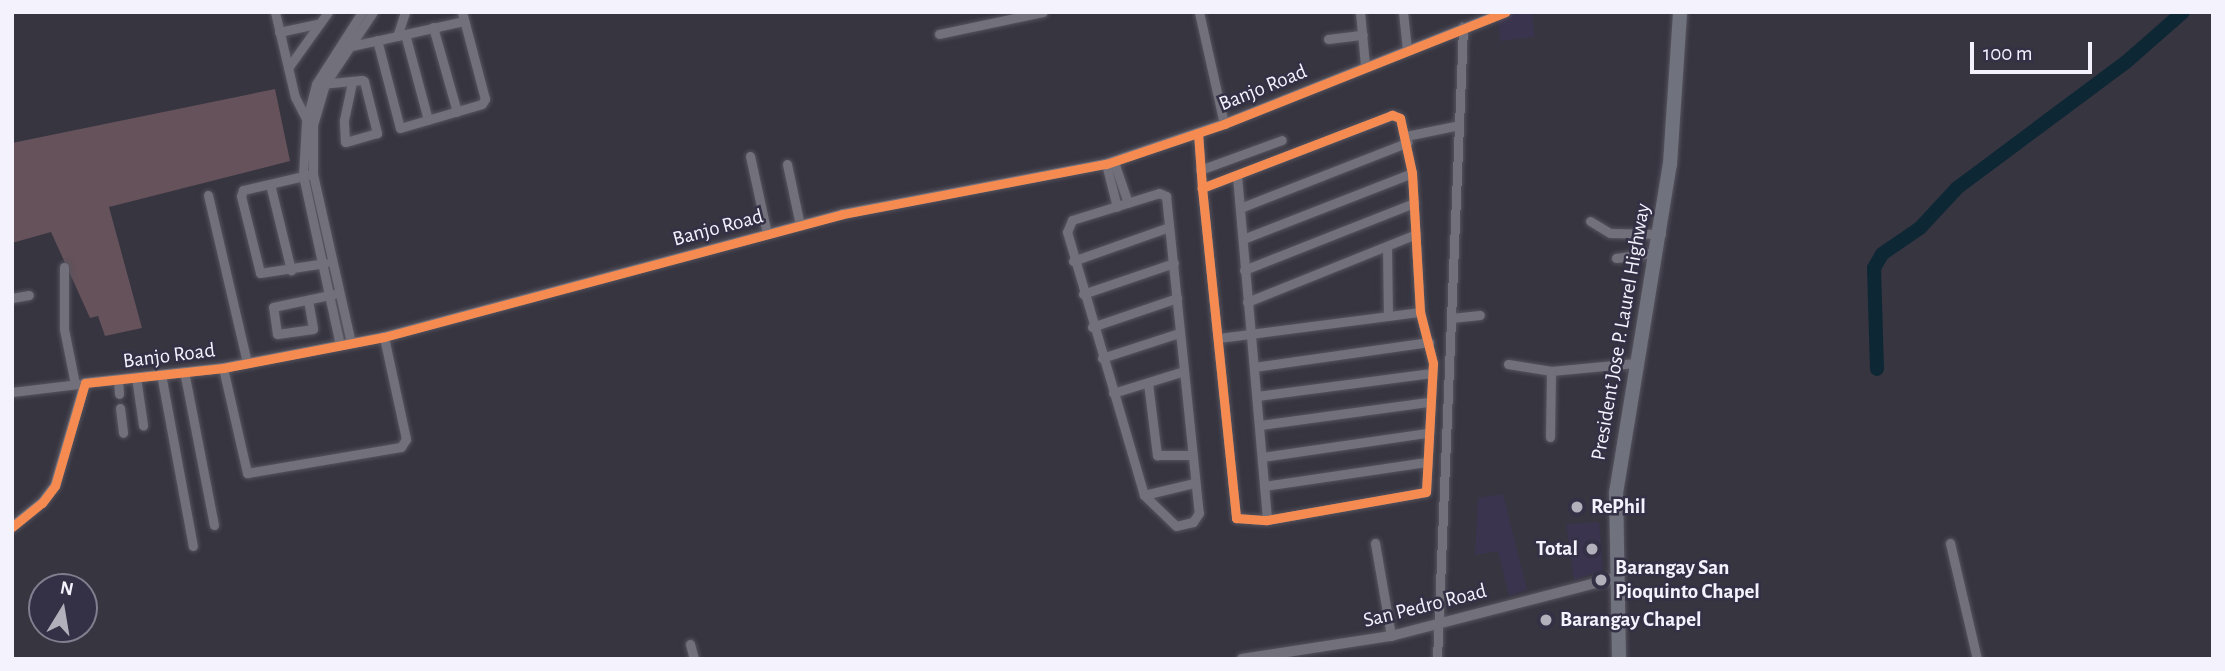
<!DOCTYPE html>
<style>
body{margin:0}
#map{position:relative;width:2225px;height:671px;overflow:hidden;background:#373540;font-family:"Alegreya Sans",sans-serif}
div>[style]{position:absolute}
.built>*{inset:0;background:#3a344e;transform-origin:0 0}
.green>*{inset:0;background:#65525b}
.river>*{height:14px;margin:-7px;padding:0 7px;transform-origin:7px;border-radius:7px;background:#0e2735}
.roads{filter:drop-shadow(0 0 2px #56545e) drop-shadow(0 0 2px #56545e)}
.minor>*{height:9px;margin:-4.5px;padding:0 4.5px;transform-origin:4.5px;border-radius:4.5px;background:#72707b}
.tertiary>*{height:10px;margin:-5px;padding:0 5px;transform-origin:5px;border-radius:5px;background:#72707b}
.trunk>*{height:14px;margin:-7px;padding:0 7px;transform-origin:7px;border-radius:7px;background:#70727e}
.cycleway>*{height:9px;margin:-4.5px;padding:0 4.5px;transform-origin:4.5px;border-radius:4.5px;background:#f68b52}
.dots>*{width:19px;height:19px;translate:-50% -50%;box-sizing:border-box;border:4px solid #343045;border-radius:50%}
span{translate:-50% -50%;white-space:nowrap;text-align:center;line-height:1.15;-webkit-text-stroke:5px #343045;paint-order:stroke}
.street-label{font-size:21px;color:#f4f2fd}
.poi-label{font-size:21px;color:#f4f2fd;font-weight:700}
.left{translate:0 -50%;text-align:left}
.right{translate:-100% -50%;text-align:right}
.frame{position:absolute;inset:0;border:14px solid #f4f2fd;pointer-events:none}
.north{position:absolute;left:28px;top:573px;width:70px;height:70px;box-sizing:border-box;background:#343045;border:2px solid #817e8f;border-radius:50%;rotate:11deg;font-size:19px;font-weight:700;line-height:28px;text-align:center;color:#f4f2fd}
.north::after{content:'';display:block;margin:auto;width:24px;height:32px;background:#b2b0bb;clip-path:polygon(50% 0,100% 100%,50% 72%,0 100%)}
.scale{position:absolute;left:1970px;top:42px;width:122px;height:32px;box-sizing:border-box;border:4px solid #f4f2fd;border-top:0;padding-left:9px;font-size:21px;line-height:24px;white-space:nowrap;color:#f4f2fd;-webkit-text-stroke:5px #343045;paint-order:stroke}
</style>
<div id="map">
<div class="built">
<i style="left:1532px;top:12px;width:25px;height:35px;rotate:83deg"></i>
<i style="clip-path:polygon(1503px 494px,1527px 590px,1509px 596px,1498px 551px,1475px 555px,1478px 498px)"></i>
<i style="clip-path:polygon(1599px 522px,1603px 570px,1574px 580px,1566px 524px)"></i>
</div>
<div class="green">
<i style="clip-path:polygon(275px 89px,290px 161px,109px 207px,142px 328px,105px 336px,98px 316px,90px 318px,51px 232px,12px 243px,12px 143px)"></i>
</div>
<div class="river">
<i style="left:1877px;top:369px;width:101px;rotate:-91.7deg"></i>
<i style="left:1874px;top:268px;width:16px;rotate:-60deg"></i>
<i style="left:1882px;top:254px;width:46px;rotate:-34.4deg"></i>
<i style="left:1920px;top:228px;width:54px;rotate:-47.2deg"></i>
<i style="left:1957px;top:188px;width:209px;rotate:-36.7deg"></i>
<i style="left:2125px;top:63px;width:77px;rotate:-41.3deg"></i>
</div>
<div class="roads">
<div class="minor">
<i style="left:275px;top:12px;width:87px;rotate:76.8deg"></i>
<i style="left:295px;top:97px;width:29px;rotate:63deg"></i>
<i style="left:405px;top:12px;width:25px;rotate:108deg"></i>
<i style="left:397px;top:36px;width:69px;rotate:-12.6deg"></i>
<i style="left:1199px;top:12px;width:115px;rotate:77.4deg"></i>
<i style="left:1360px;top:12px;width:53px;rotate:84.6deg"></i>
<i style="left:1403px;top:12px;width:36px;rotate:84deg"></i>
<i style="left:433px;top:27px;width:88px;rotate:74.2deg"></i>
<i style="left:279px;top:32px;width:40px;rotate:-12deg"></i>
<i style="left:405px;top:34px;width:89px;rotate:75deg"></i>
<i style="left:939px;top:34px;width:106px;rotate:-11.9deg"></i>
<i style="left:1328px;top:39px;width:35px;rotate:-7deg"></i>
<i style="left:377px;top:40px;width:91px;rotate:75.4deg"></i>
<i style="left:400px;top:128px;width:85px;rotate:-16.3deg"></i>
<i style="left:482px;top:104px;width:6px;rotate:-59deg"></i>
<i style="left:485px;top:99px;width:90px;rotate:-104.8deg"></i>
<i style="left:347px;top:47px;width:51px;rotate:-12.4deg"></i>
<i style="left:288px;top:68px;width:69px;rotate:-54.5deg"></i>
<i style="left:321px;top:84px;width:41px;rotate:-5.6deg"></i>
<i style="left:362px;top:80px;width:2px;rotate:27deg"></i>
<i style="left:364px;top:81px;width:54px;rotate:76deg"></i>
<i style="left:377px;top:133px;width:33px;rotate:164deg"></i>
<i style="left:345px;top:142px;width:22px;rotate:-93deg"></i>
<i style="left:344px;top:120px;width:40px;rotate:-78deg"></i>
<i style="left:1198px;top:133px;width:55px;rotate:85.8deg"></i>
<i style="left:1202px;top:188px;width:332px;rotate:84.1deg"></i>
<i style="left:1236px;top:518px;width:31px;rotate:4deg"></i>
<i style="left:1267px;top:520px;width:161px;rotate:-10deg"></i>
<i style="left:1426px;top:492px;width:129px;rotate:-86.9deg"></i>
<i style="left:1433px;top:363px;width:53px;rotate:-104.3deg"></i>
<i style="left:1420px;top:312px;width:139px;rotate:-93.3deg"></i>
<i style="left:1412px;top:173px;width:56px;rotate:-102.3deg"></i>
<i style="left:1400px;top:118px;width:9px;rotate:-159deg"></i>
<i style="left:1392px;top:115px;width:204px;rotate:159deg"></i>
<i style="left:1406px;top:136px;width:54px;rotate:-11.7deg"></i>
<i style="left:750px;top:156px;width:79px;rotate:77.6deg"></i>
<i style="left:1114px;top:162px;width:43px;rotate:71.1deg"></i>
<i style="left:787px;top:164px;width:62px;rotate:78deg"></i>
<i style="left:1106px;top:164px;width:44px;rotate:75.7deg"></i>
<i style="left:1200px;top:170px;width:87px;rotate:-20.1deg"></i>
<i style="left:308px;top:175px;width:67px;rotate:167deg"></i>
<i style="left:243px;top:190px;width:6px;rotate:108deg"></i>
<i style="left:241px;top:196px;width:79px;rotate:76.1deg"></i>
<i style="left:260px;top:273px;width:66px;rotate:-8.7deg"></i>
<i style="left:1237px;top:176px;width:345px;rotate:85deg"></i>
<i style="left:270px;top:184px;width:89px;rotate:76.3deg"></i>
<i style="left:1159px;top:193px;width:8px;rotate:23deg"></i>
<i style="left:1166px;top:196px;width:319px;rotate:84.1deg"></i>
<i style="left:1199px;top:513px;width:11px;rotate:124deg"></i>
<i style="left:1193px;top:522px;width:17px;rotate:167deg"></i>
<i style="left:1176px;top:526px;width:45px;rotate:-135.9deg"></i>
<i style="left:1144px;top:495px;width:274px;rotate:-106.3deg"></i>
<i style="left:1067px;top:232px;width:13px;rotate:-67deg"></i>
<i style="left:1072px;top:220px;width:91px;rotate:-17.2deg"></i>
<i style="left:208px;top:195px;width:172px;rotate:76.9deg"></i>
<i style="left:1240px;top:208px;width:180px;rotate:-21.4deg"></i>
<i style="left:1590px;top:221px;width:23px;rotate:31deg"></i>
<i style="left:1610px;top:233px;width:51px;rotate:1.1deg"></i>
<i style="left:1243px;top:239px;width:181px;rotate:-21.3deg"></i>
<i style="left:1387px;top:246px;width:70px;rotate:89.2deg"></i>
<i style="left:1616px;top:258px;width:41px;rotate:-8.3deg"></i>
<i style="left:1073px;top:261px;width:102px;rotate:-19.5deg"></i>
<i style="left:64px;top:267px;width:62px;rotate:90deg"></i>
<i style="left:64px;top:329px;width:56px;rotate:78.7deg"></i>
<i style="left:1244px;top:270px;width:183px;rotate:-21.5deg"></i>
<i style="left:1083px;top:294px;width:96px;rotate:-18.8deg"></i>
<i style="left:12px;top:298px;width:17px;rotate:-10deg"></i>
<i style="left:308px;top:300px;width:29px;rotate:80deg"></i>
<i style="left:313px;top:329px;width:36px;rotate:172deg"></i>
<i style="left:277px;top:334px;width:27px;rotate:-98deg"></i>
<i style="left:273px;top:307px;width:62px;rotate:-12deg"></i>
<i style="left:1247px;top:302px;width:182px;rotate:-21.9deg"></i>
<i style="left:1451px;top:318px;width:29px;rotate:-6deg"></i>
<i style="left:1092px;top:327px;width:90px;rotate:-18.8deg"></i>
<i style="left:1219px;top:338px;width:203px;rotate:-7.4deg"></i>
<i style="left:351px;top:343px;width:173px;rotate:-102.7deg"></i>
<i style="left:313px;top:174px;width:49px;rotate:-90deg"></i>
<i style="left:313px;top:125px;width:43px;rotate:-73.7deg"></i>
<i style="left:325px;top:84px;width:87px;rotate:-56.3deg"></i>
<i style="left:340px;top:345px;width:173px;rotate:-102.3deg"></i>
<i style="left:303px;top:176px;width:53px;rotate:-86.8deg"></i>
<i style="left:306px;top:123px;width:40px;rotate:-75.6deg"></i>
<i style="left:316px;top:84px;width:85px;rotate:-57.4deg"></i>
<i style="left:1102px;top:358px;width:81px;rotate:-18deg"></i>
<i style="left:1508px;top:364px;width:44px;rotate:9.2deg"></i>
<i style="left:1551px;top:371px;width:85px;rotate:-5.4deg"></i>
<i style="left:1254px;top:367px;width:177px;rotate:-8.1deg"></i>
<i style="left:223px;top:368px;width:108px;rotate:77.1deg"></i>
<i style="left:247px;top:473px;width:156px;rotate:-9.6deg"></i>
<i style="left:401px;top:447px;width:9px;rotate:-58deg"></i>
<i style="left:406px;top:439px;width:104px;rotate:-102.2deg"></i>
<i style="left:184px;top:371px;width:157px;rotate:79deg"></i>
<i style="left:161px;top:374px;width:175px;rotate:79.5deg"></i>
<i style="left:136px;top:377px;width:49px;rotate:81.7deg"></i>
<i style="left:118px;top:379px;width:15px;rotate:86deg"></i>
<i style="left:1148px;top:383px;width:73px;rotate:82.9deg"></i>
<i style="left:1157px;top:455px;width:35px"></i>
<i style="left:12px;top:392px;width:67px;rotate:-6.8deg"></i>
<i style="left:1113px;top:393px;width:74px;rotate:-17.2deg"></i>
<i style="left:1257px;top:396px;width:176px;rotate:-7.5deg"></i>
<i style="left:120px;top:408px;width:25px;rotate:83deg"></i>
<i style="left:1260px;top:425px;width:171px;rotate:-7.8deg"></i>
<i style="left:1550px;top:437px;width:66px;rotate:-89.1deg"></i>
<i style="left:1262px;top:457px;width:167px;rotate:-8.3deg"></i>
<i style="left:1264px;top:486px;width:164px;rotate:-8.4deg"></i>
<i style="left:1144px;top:495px;width:51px;rotate:-13.5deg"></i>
<i style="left:1375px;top:543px;width:94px;rotate:80.2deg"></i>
<i style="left:1950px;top:543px;width:119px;rotate:76.9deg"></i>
<i style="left:690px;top:644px;width:16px;rotate:75deg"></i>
<i style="left:1437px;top:659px;width:633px;rotate:-87.64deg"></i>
</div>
<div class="tertiary">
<i style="left:12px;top:527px;width:38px;rotate:-39deg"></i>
<i style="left:42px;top:503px;width:21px;rotate:-53deg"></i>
<i style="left:55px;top:486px;width:107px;rotate:-73.8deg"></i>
<i style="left:85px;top:383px;width:139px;rotate:-6.2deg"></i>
<i style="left:223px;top:368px;width:164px;rotate:-10.9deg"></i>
<i style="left:384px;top:337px;width:475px;rotate:-15deg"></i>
<i style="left:843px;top:214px;width:268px;rotate:-10.8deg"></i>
<i style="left:1106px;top:164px;width:125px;rotate:-18.7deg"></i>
<i style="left:1224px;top:124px;width:303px;rotate:-21.7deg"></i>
<i style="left:1242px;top:659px;width:151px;rotate:-8.8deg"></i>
<i style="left:1391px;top:636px;width:231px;rotate:-14.5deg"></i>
</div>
<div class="trunk">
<i style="left:1619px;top:659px;width:166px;rotate:-91deg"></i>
<i style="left:1616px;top:493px;width:333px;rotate:-80.7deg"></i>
<i style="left:1670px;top:164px;width:152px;rotate:-86.2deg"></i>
</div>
</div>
<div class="cycleway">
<i style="left:1198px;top:133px;width:55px;rotate:85.8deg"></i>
<i style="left:1202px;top:188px;width:332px;rotate:84.1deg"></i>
<i style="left:1236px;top:518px;width:31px;rotate:4deg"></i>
<i style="left:1267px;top:520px;width:161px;rotate:-10deg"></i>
<i style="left:1426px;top:492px;width:129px;rotate:-86.9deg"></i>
<i style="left:1433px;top:363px;width:53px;rotate:-104.3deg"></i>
<i style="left:1420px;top:312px;width:139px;rotate:-93.3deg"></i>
<i style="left:1412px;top:173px;width:56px;rotate:-102.3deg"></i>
<i style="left:1400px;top:118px;width:9px;rotate:-159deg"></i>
<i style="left:1392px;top:115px;width:204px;rotate:159deg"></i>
<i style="left:12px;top:527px;width:38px;rotate:-39deg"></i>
<i style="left:42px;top:503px;width:21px;rotate:-53deg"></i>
<i style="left:55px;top:486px;width:107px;rotate:-73.8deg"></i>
<i style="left:85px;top:383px;width:139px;rotate:-6.2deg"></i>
<i style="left:223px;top:368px;width:164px;rotate:-10.9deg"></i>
<i style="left:384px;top:337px;width:475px;rotate:-15deg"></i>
<i style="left:843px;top:214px;width:268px;rotate:-10.8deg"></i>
<i style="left:1106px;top:164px;width:125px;rotate:-18.7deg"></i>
<i style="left:1224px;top:124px;width:303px;rotate:-21.7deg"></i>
</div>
<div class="dots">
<i style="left:1577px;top:507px;background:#b2b0bb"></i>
<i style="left:1592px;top:549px;background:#b2b0bb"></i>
<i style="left:1601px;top:580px;background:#b2b0bb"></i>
<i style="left:1546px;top:620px;background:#b2b0bb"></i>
</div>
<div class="street-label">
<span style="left:1263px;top:88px;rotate:-22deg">Banjo Road</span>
<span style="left:718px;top:228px;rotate:-15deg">Banjo Road</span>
<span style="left:1621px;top:332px;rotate:-80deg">President Jose P. Laurel Highway</span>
<span style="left:169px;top:356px;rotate:-7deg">Banjo Road</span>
<span style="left:1425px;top:606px;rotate:-14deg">San Pedro Road</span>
</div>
<div class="poi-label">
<span class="left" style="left:1591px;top:507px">RePhil</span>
<span class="right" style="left:1578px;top:549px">Total</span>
<span class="left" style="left:1615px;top:580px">Barangay San<br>Pioquinto Chapel</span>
<span class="left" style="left:1560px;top:620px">Barangay Chapel</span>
</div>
<div class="frame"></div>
<div class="north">N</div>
<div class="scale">100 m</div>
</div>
